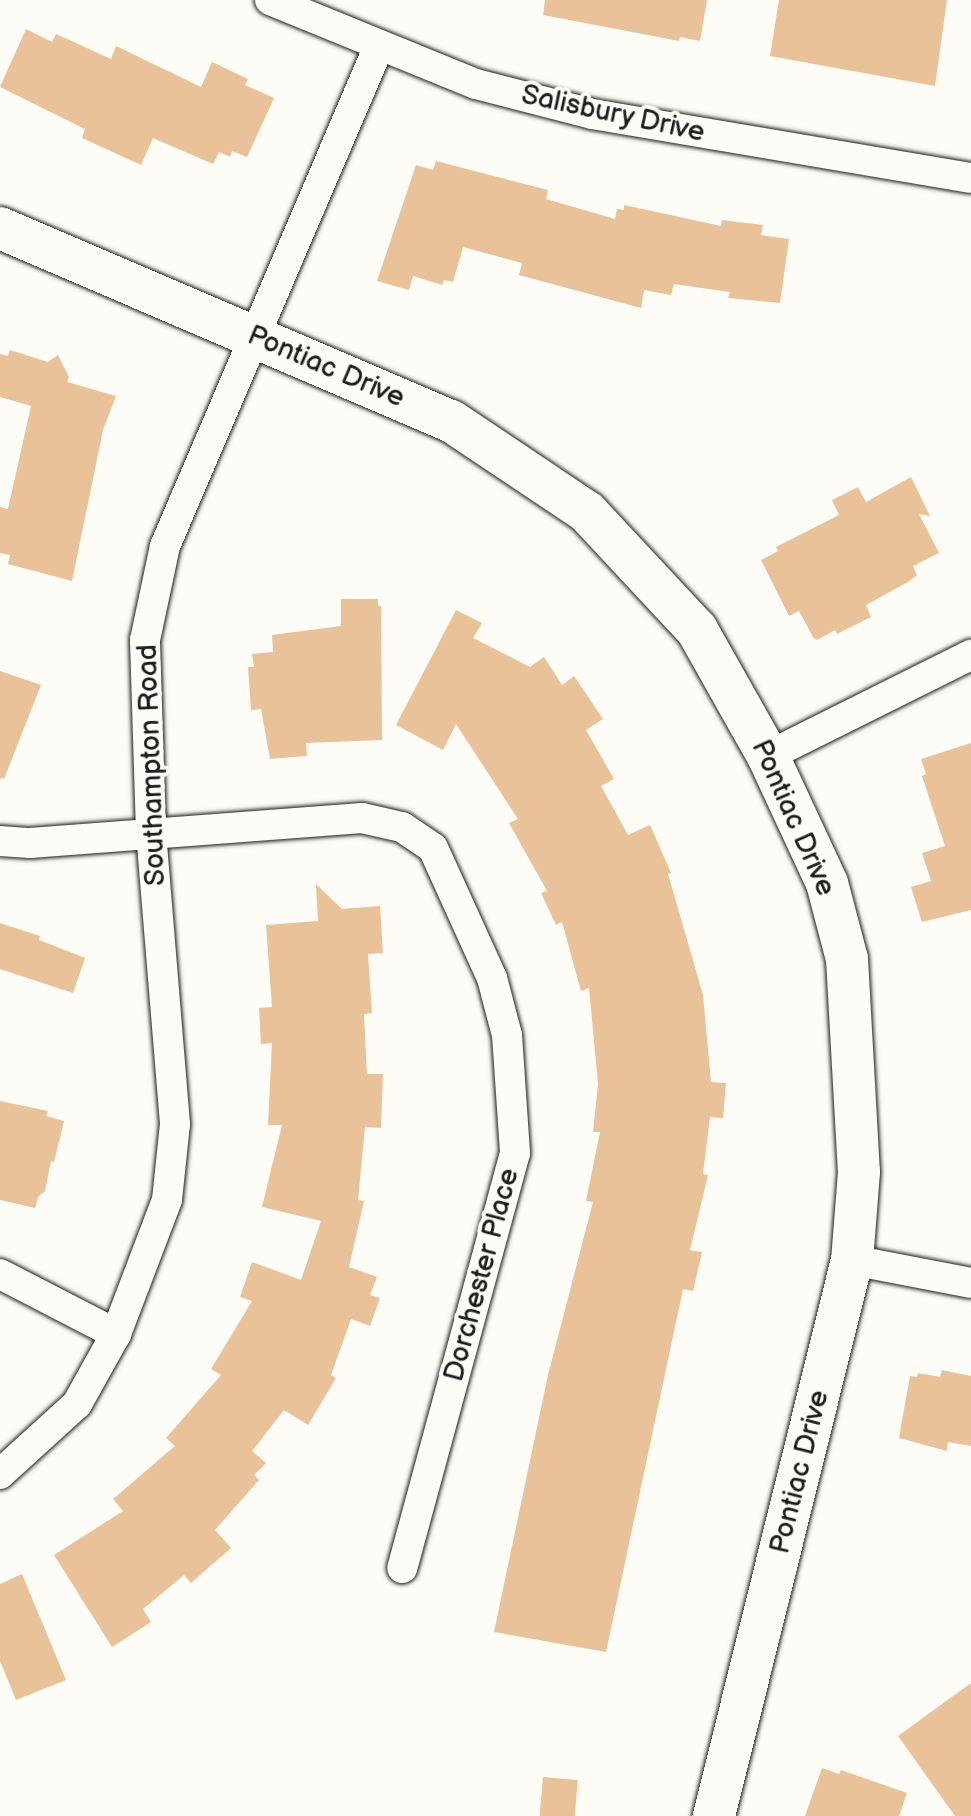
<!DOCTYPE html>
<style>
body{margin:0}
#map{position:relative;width:971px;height:1816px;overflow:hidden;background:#fdfcf7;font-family:"Balsamiq Sans",sans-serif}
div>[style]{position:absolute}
.building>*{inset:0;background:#e9c299;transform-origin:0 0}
.roads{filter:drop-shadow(0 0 2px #1c1c1c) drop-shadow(0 0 2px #1c1c1c)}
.street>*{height:30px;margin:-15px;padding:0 15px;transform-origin:15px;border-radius:15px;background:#fdfcf7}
.secondary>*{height:42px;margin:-21px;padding:0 21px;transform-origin:21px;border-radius:21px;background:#fdfcf7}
span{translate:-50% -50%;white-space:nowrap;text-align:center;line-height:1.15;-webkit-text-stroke:8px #fdfcf7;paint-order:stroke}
.street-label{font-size:28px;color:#1c1c1c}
</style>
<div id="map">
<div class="building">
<i style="clip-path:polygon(545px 0,707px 0,700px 41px,680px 37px,679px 41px,543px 15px)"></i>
<i style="clip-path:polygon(779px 0,947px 0,935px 86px,770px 56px)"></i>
<i style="clip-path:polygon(26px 29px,52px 42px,56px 34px,111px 59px,116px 46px,201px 87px,212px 62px,248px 79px,245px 85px,274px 98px,247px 157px,232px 151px,230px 157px,219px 152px,213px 164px,153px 138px,141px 165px,82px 138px,85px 129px,0 87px)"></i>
<i style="clip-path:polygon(436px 161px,548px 190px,546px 199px,615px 219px,617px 209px,624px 210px,624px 205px,721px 226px,722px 220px,763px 225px,761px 235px,789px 239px,780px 303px,728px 298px,730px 292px,674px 284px,671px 295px,644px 290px,641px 308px,519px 275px,522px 263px,463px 247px,453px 282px,444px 280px,442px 285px,413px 276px,409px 290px,377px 281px,416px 165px,433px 170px)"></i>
<i style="clip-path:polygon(10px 350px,48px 362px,58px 355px,69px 377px,67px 382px,116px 396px,103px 430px,72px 581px,8px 564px,10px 555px,0 553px,0 507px,8px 509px,31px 406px,0 397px,0 354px,8px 356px)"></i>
<i style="clip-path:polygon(911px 477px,930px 516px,919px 514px,939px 553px,913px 566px,917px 575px,908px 582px,866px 605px,871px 617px,837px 634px,835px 630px,817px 640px,813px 637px,799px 611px,789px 616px,761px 560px,778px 551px,776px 547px,839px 515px,832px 500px,858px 487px,866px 502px)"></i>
<i style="clip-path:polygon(341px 599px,378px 599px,378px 606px,381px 606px,382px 740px,306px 743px,307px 756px,270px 759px,261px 709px,251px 710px,248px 667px,254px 667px,252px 654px,273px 652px,272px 635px,341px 626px)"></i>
<i style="clip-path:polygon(456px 610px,482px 623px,473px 638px,530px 667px,544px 657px,562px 685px,574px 676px,603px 719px,586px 730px,614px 779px,601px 786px,628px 835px,650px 825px,671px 873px,668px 874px,703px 995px,711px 1082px,726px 1083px,723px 1118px,710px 1117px,703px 1174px,708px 1175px,690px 1250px,702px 1252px,693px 1291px,683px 1289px,606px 1652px,494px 1632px,548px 1375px,593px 1202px,586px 1201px,600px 1132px,593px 1132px,598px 1084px,589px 988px,581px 991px,562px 922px,556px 925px,541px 893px,547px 891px,509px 823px,518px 819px,456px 724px,443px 750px,396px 725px)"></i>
<i style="clip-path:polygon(0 671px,41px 685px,4px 779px,0 778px)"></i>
<i style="clip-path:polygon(971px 743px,971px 910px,922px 922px,911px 887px,931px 881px,922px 853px,945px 846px,922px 776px,926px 774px,921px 759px)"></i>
<i style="clip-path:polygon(316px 884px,342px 909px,380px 906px,383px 953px,368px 954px,372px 1013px,364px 1014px,367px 1074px,383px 1074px,381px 1128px,365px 1127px,358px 1200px,364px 1201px,349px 1267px,377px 1277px,370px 1295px,380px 1298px,370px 1326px,351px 1319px,331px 1375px,336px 1378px,308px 1425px,284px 1410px,252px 1451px,266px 1463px,254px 1475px,259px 1480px,215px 1530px,231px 1548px,191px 1583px,184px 1575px,143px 1609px,151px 1622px,112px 1647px,54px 1555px,123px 1511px,113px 1499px,175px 1446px,166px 1438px,221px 1375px,211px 1369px,252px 1301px,240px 1297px,252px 1262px,301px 1280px,321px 1221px,262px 1207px,282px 1125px,268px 1125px,272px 1043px,261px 1044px,259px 1008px,272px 1007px,266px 925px,318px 921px)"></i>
<i style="clip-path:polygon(0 923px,40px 936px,39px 940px,85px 958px,73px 993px,0 969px)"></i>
<i style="clip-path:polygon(0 1101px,48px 1111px,46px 1116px,64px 1121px,54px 1162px,51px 1161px,45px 1191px,38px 1197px,35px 1208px,0 1200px)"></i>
<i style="clip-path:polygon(942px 1370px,971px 1376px,971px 1446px,948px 1442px,947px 1451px,899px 1438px,910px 1376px,917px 1377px,918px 1373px,940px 1377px)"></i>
<i style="clip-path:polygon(22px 1574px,66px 1680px,16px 1700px,0 1661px,0 1584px)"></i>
<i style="clip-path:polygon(971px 1683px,971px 1816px,955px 1816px,898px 1736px)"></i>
<i style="clip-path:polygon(822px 1768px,839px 1774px,841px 1770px,907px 1793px,899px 1816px,805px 1816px)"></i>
<i style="left:543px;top:1777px;width:35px;height:39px;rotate:5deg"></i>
</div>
<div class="roads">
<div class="street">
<i style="left:270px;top:0;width:222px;rotate:22.2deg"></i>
<i style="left:476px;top:84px;width:120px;rotate:14.5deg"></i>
<i style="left:592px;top:114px;width:384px;rotate:9.6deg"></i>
<i style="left:768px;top:756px;width:227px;rotate:-26.5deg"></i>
<i style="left:0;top:841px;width:30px;rotate:4deg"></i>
<i style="left:30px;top:843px;width:333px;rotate:-4.3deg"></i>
<i style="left:362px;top:818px;width:41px;rotate:12.7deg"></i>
<i style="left:402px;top:827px;width:37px;rotate:34deg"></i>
<i style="left:433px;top:848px;width:143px;rotate:65.6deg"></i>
<i style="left:492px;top:978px;width:59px;rotate:75.3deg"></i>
<i style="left:507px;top:1035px;width:118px;rotate:86.1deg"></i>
<i style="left:515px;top:1153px;width:430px;rotate:105.2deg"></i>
<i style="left:852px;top:1260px;width:121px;rotate:10.9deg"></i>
<i style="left:0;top:1274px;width:131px;rotate:27.3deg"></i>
<i style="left:0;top:1474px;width:104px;rotate:-42.3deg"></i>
<i style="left:77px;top:1404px;width:80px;rotate:-60.9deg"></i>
<i style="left:116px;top:1334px;width:143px;rotate:-69.2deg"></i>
<i style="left:167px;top:1200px;width:76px;rotate:-84deg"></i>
<i style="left:175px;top:1124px;width:292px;rotate:-94.7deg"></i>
<i style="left:151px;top:833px;width:193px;rotate:-91.8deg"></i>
<i style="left:145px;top:640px;width:96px;rotate:-78deg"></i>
<i style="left:165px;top:546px;width:544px;rotate:-66.83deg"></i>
</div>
<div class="secondary">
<i style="left:0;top:228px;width:491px;rotate:23.2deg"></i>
<i style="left:451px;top:421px;width:164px;rotate:33.8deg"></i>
<i style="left:587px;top:512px;width:161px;rotate:47deg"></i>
<i style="left:697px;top:630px;width:145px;rotate:60.6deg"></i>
<i style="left:768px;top:756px;width:140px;rotate:65.1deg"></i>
<i style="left:827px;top:883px;width:79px;rotate:75.3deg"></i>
<i style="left:847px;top:959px;width:213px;rotate:86.8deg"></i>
<i style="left:859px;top:1172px;width:88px;rotate:94.5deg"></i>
<i style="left:852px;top:1260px;width:573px;rotate:103.94deg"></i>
</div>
</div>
<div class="street-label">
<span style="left:613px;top:114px;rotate:12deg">Salisbury Drive</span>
<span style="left:326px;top:367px;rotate:23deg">Pontiac Drive</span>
<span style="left:152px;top:765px;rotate:-92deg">Southampton Road</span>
<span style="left:793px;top:818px;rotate:66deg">Pontiac Drive</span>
<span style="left:482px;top:1275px;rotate:-75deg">Dorchester Place</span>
<span style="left:800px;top:1472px;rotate:-76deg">Pontiac Drive</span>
</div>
</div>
